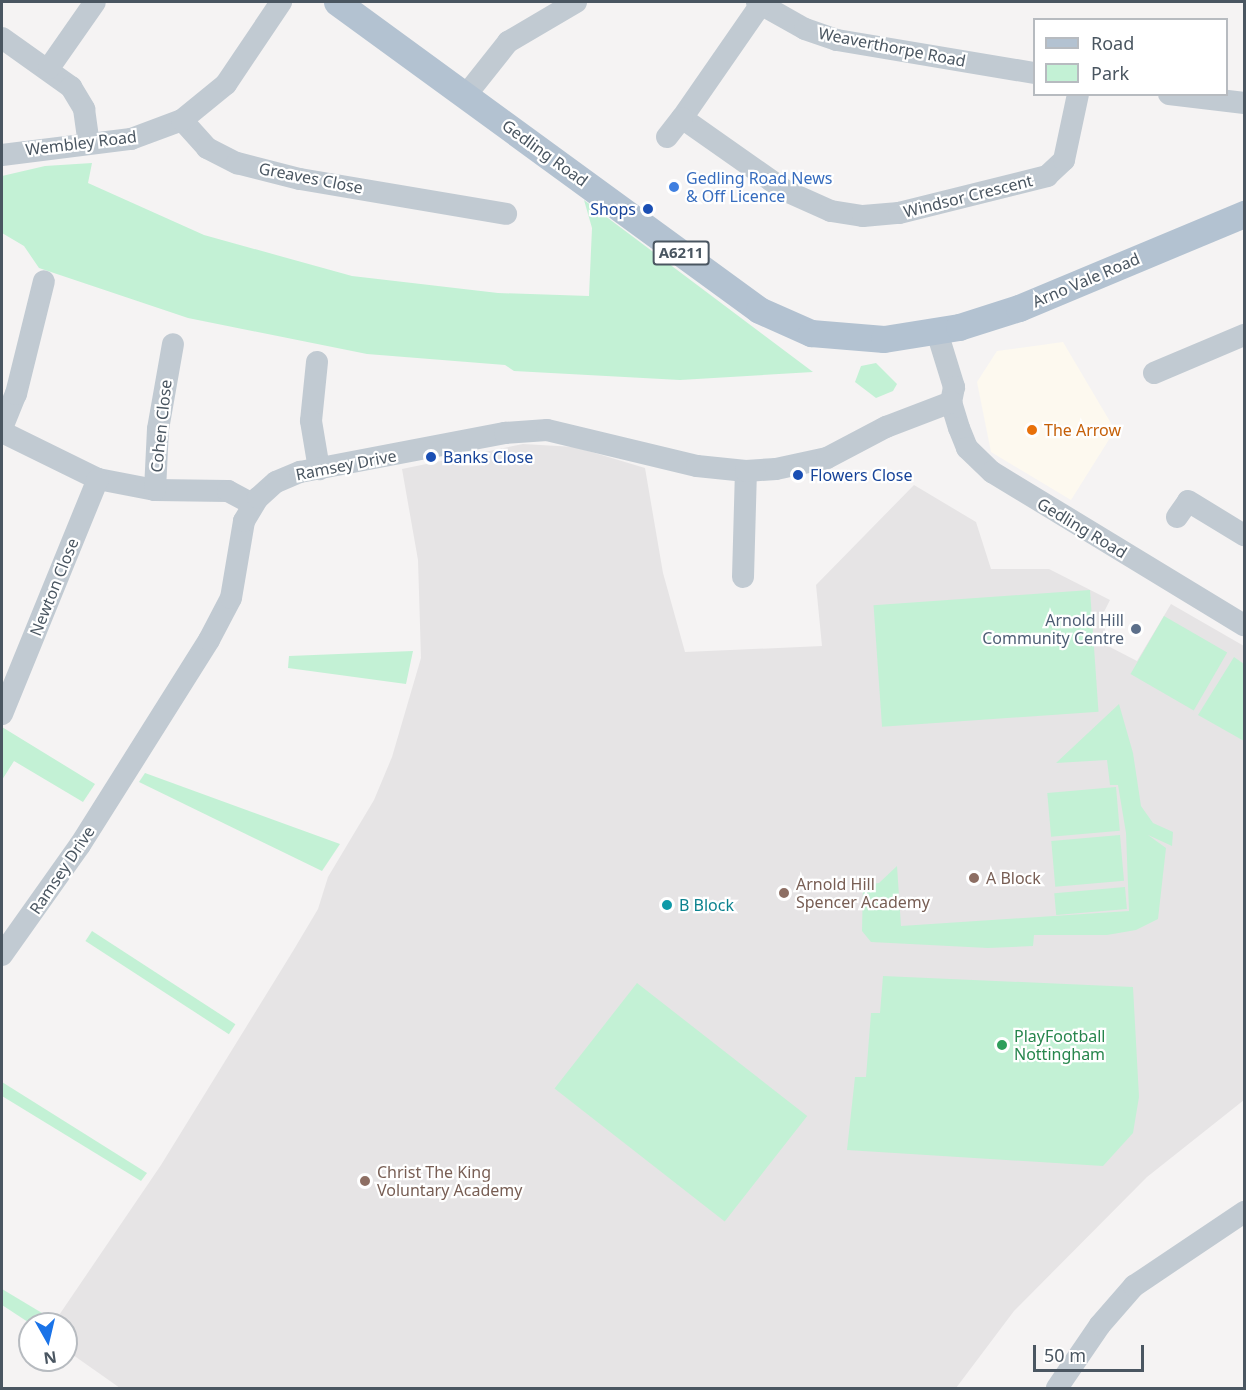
<!DOCTYPE html>
<style>
body{margin:0}
#map{position:relative;width:1246px;height:1390px;overflow:hidden;background:#f5f3f3;font-family:"Noto Sans",sans-serif}
div>[style]{position:absolute}
.commercial>*{inset:0;background:#fdf9ef}
.education>*{inset:0;background:#e6e4e5}
.green>*{inset:0;background:#c3f1d5;transform-origin:0 0}
.minor>*{height:22px;margin:-11px;padding:0 11px;transform-origin:11px;border-radius:11px;background:#c1cad2}
.major>*{height:27px;margin:-13.5px;padding:0 13.5px;transform-origin:13.5px;border-radius:13.5px;background:#b3c2d1}
.dots>*{width:16px;height:16px;translate:-50% -50%;box-sizing:border-box;border:3px solid #fff;border-radius:50%}
span{translate:-50% -50%;white-space:nowrap;text-align:center;line-height:1.15;-webkit-text-stroke:4.5px #fff;paint-order:stroke}
.shield-label span{padding:2px 4px;background:#fff;border:2px solid;border-radius:4px;-webkit-text-stroke-width:0}
.shield-label{font-size:15px;color:#4a5661;font-weight:700}
.street-label{font-size:16px;color:#4a5661}
.shop-label{font-size:16px;color:#366cbe}
.left{translate:0 -50%;text-align:left}
.transit-label{font-size:16px;color:#164399}
.right{translate:-100% -50%;text-align:right}
.food-label{font-size:16px;color:#c56008}
.service-label{font-size:16px;color:#4e5e75}
.education-label{font-size:16px;color:#785e54}
.culture-label{font-size:16px;color:#0d838f}
.leisure-label{font-size:16px;color:#27864d}
.frame{position:absolute;inset:0;border:3px solid #4a5661;pointer-events:none}
.legend{position:absolute;left:1033px;top:18px;width:195px;height:78px;box-sizing:border-box;background:#fff;border:2px solid #b7bbc0;margin:0;padding:8px 10px;list-style:none;font-size:18px;color:#4a5661}
.legend li{display:flex;align-items:center;gap:12px;height:30px}
.legend b{width:30px;border:2px solid #b7bbc0}
.north{position:absolute;left:18px;top:1312px;width:60px;height:60px;box-sizing:border-box;background:#fff;border:2px solid #b7bbc0;border-radius:50%;rotate:172deg;font-size:16px;font-weight:700;line-height:24px;text-align:center;color:#4a5661}
.north::after{content:'';display:block;margin:auto;width:21px;height:27px;background:#1a73e8;clip-path:polygon(50% 0,100% 100%,50% 72%,0 100%)}
.scale{position:absolute;left:1033px;top:1345px;width:111px;height:27px;box-sizing:border-box;border:3px solid #4a5661;border-top:0;padding-left:8px;font-size:18px;line-height:21px;white-space:nowrap;color:#4a5661;-webkit-text-stroke:4px #fff;paint-order:stroke}
</style>
<div id="map">
<div class="commercial">
<i style="clip-path:polygon(1063px 342px,1115px 430px,1071px 500px,991px 452px,977px 382px,997px 351px)"></i>
</div>
<div class="education">
<i style="clip-path:polygon(523px 444px,575px 447px,645px 468px,663px 573px,685px 652px,822px 646px,816px 585px,914px 485px,976px 522px,991px 569px,1049px 569px,1110px 600px,1104px 612px,1106px 645px,1137px 661px,1171px 604px,1244px 646px,1244px 1100px,1147px 1177px,1014px 1311px,956px 1388px,120px 1388px,66px 1350px,66px 1324px,53px 1324px,161px 1165px,293px 951px,318px 909px,328px 877px,374px 800px,392px 757px,421px 658px,418px 560px,402px 469px)"></i>
</div>
<div class="green">
<i style="clip-path:polygon(92px 163px,88px 183px,204px 235px,352px 276px,498px 293px,589px 296px,592px 228px,584px 200px,813px 372px,680px 380px,514px 371px,505px 365px,367px 354px,188px 318px,39px 268px,24px 246px,2px 233px,2px 176px,45px 166px)"></i>
<i style="clip-path:polygon(876px 363px,897px 384px,893px 391px,876px 398px,855px 382px,861px 366px)"></i>
<i style="left:1090px;top:590px;width:122px;height:217px;rotate:86deg"></i>
<i style="left:1164px;top:616px;width:73px;height:67px;rotate:30deg"></i>
<i style="clip-path:polygon(413px 651px,406px 684px,288px 668px,289px 656px)"></i>
<i style="clip-path:polygon(1234px 657px,1244px 664px,1244px 741px,1198px 715px)"></i>
<i style="clip-path:polygon(1119px 704px,1133px 753px,1141px 806px,1153px 823px,1173px 832px,1172px 846px,1148px 835px,1166px 848px,1158px 919px,1136px 930px,1107px 935px,1034px 935px,1033px 946px,988px 948px,871px 942px,862px 931px,863px 885px,879px 883px,897px 866px,901px 926px,1129px 911px,1126px 833px,1118px 785px,1110px 785px,1107px 760px,1056px 763px)"></i>
<i style="clip-path:polygon(2px 727px,95px 784px,83px 802px,14px 761px,2px 780px)"></i>
<i style="clip-path:polygon(145px 773px,340px 844px,322px 871px,139px 782px)"></i>
<i style="left:1116px;top:787px;width:44px;height:69px;rotate:85deg"></i>
<i style="left:1120px;top:835px;width:46px;height:69px;rotate:85deg"></i>
<i style="left:1125px;top:887px;width:22px;height:71px;rotate:85deg"></i>
<i style="left:92px;top:931px;width:171px;height:12px;rotate:33deg"></i>
<i style="clip-path:polygon(883px 976px,1133px 987px,1139px 1097px,1133px 1133px,1103px 1166px,847px 1150px,855px 1077px,866px 1077px,871px 1013px,880px 1013px)"></i>
<i style="left:637px;top:983px;width:216px;height:134px;rotate:38deg"></i>
<i style="clip-path:polygon(2px 1082px,147px 1173px,141px 1181px,2px 1096px)"></i>
<i style="clip-path:polygon(2px 1289px,47px 1316px,42px 1324px,31px 1324px,2px 1305px)"></i>
</div>
<div class="minor">
<i style="left:757px;top:2px;width:55px;rotate:29.4deg"></i>
<i style="left:805px;top:29px;width:34px;rotate:19deg"></i>
<i style="left:837px;top:40px;width:200px;rotate:9.5deg"></i>
<i style="left:761px;top:4px;width:139px;rotate:124.7deg"></i>
<i style="left:682px;top:118px;width:127px;rotate:35.1deg"></i>
<i style="left:786px;top:191px;width:49px;rotate:24deg"></i>
<i style="left:831px;top:211px;width:32px;rotate:9deg"></i>
<i style="left:863px;top:216px;width:36px;rotate:-5deg"></i>
<i style="left:899px;top:213px;width:153px;rotate:-14deg"></i>
<i style="left:1047px;top:176px;width:23px;rotate:-43deg"></i>
<i style="left:1064px;top:160px;width:67px;rotate:-78deg"></i>
<i style="left:2px;top:38px;width:85px;rotate:35.4deg"></i>
<i style="left:71px;top:87px;width:26px;rotate:59deg"></i>
<i style="left:84px;top:109px;width:34px;rotate:82deg"></i>
<i style="left:49px;top:68px;width:80px;rotate:-55.1deg"></i>
<i style="left:1169px;top:94px;width:76px;rotate:6.8deg"></i>
<i style="left:466px;top:95px;width:68px;rotate:-51.6deg"></i>
<i style="left:508px;top:42px;width:79px;rotate:-30.5deg"></i>
<i style="left:182px;top:120px;width:38px;rotate:48deg"></i>
<i style="left:207px;top:148px;width:34px;rotate:27deg"></i>
<i style="left:237px;top:163px;width:65px;rotate:14.3deg"></i>
<i style="left:300px;top:179px;width:209px;rotate:9.6deg"></i>
<i style="left:667px;top:137px;width:24px;rotate:-52deg"></i>
<i style="left:2px;top:155px;width:130px;rotate:-7.1deg"></i>
<i style="left:131px;top:139px;width:54px;rotate:-20.4deg"></i>
<i style="left:182px;top:120px;width:57px;rotate:-39.3deg"></i>
<i style="left:226px;top:84px;width:99px;rotate:-56.1deg"></i>
<i style="left:937px;top:332px;width:58px;rotate:72.8deg"></i>
<i style="left:954px;top:387px;width:15px;rotate:101deg"></i>
<i style="left:951px;top:402px;width:27px;rotate:73deg"></i>
<i style="left:959px;top:428px;width:22px;rotate:68deg"></i>
<i style="left:967px;top:448px;width:35px;rotate:44deg"></i>
<i style="left:992px;top:472px;width:295px;rotate:31.3deg"></i>
<i style="left:317px;top:362px;width:59px;rotate:95.8deg"></i>
<i style="left:311px;top:421px;width:49px;rotate:80.5deg"></i>
<i style="left:1154px;top:373px;width:98px;rotate:-22.9deg"></i>
<i style="left:2px;top:428px;width:37px;rotate:-68deg"></i>
<i style="left:16px;top:394px;width:116px;rotate:-76.1deg"></i>
<i style="left:2px;top:432px;width:107px;rotate:26.1deg"></i>
<i style="left:98px;top:479px;width:58px;rotate:10.9deg"></i>
<i style="left:155px;top:490px;width:73px;rotate:0.8deg"></i>
<i style="left:228px;top:491px;width:27px;rotate:28deg"></i>
<i style="left:155px;top:490px;width:61px;rotate:-87.2deg"></i>
<i style="left:158px;top:429px;width:86px;rotate:-80deg"></i>
<i style="left:1177px;top:517px;width:19px;rotate:-55deg"></i>
<i style="left:1188px;top:501px;width:66px;rotate:31.3deg"></i>
<i style="left:743px;top:577px;width:106px;rotate:-88.4deg"></i>
<i style="left:2px;top:714px;width:254px;rotate:-67.8deg"></i>
<i style="left:2px;top:955px;width:135px;rotate:-54.7deg"></i>
<i style="left:80px;top:845px;width:242px;rotate:-57.8deg"></i>
<i style="left:209px;top:640px;width:47px;rotate:-62.4deg"></i>
<i style="left:231px;top:598px;width:78px;rotate:-80.4deg"></i>
<i style="left:244px;top:521px;width:27px;rotate:-59deg"></i>
<i style="left:258px;top:498px;width:24px;rotate:-42deg"></i>
<i style="left:276px;top:482px;width:26px;rotate:-23deg"></i>
<i style="left:300px;top:472px;width:209px;rotate:-10.8deg"></i>
<i style="left:505px;top:433px;width:42px;rotate:-4.1deg"></i>
<i style="left:547px;top:430px;width:154px;rotate:13.5deg"></i>
<i style="left:697px;top:466px;width:49px;rotate:5.8deg"></i>
<i style="left:746px;top:471px;width:30px;rotate:-4deg"></i>
<i style="left:776px;top:469px;width:52px;rotate:-12.2deg"></i>
<i style="left:827px;top:458px;width:67px;rotate:-27.7deg"></i>
<i style="left:886px;top:427px;width:70px;rotate:-21deg"></i>
<i style="left:1057px;top:1388px;width:76px;rotate:-55.7deg"></i>
<i style="left:1100px;top:1325px;width:52px;rotate:-48.9deg"></i>
<i style="left:1134px;top:1286px;width:133px;rotate:-33.9deg"></i>
</div>
<div class="major">
<i style="left:337px;top:2px;width:522px;rotate:36.12deg"></i>
<i style="left:759px;top:310px;width:57px;rotate:23.9deg"></i>
<i style="left:811px;top:333px;width:73px;rotate:4.7deg"></i>
<i style="left:884px;top:339px;width:76px;rotate:-9.1deg"></i>
<i style="left:959px;top:327px;width:63px;rotate:-17.6deg"></i>
<i style="left:1019px;top:308px;width:244px;rotate:-22.7deg"></i>
</div>
<div class="dots">
<i style="left:674px;top:187px;background:#3f7fe0"></i>
<i style="left:648px;top:209px;background:#1a4fb4"></i>
<i style="left:1032px;top:430px;background:#e8710a"></i>
<i style="left:431px;top:457px;background:#1a4fb4"></i>
<i style="left:798px;top:475px;background:#1a4fb4"></i>
<i style="left:1136px;top:629px;background:#5c6f8a"></i>
<i style="left:974px;top:878px;background:#8d6e63"></i>
<i style="left:784px;top:893px;background:#8d6e63"></i>
<i style="left:667px;top:905px;background:#0f9aa8"></i>
<i style="left:1002px;top:1045px;background:#2e9e5b"></i>
<i style="left:365px;top:1181px;background:#8d6e63"></i>
</div>
<div class="shield-label">
<span style="left:681px;top:253px">A6211</span>
</div>
<div class="street-label">
<span style="left:892px;top:47px;rotate:11deg">Weaverthorpe Road</span>
<span style="left:81px;top:143px;rotate:-7deg">Wembley Road</span>
<span style="left:545px;top:153px;rotate:36deg">Gedling Road</span>
<span style="left:311px;top:178px;rotate:11deg">Greaves Close</span>
<span style="left:968px;top:196px;rotate:-14deg">Windsor Crescent</span>
<span style="left:1086px;top:280px;rotate:-23deg">Arno Vale Road</span>
<span style="left:161px;top:426px;rotate:-84deg">Cohen Close</span>
<span style="left:346px;top:465px;rotate:-11deg">Ramsey Drive</span>
<span style="left:1082px;top:528px;rotate:31deg">Gedling Road</span>
<span style="left:54px;top:587px;rotate:-68deg">Newton Close</span>
<span style="left:62px;top:870px;rotate:-56deg">Ramsey Drive</span>
</div>
<div class="shop-label">
<span class="left" style="left:686px;top:187px">Gedling Road News<br>&amp; Off Licence</span>
</div>
<div class="transit-label">
<span class="right" style="left:636px;top:209px">Shops</span>
<span class="left" style="left:443px;top:457px">Banks Close</span>
<span class="left" style="left:810px;top:475px">Flowers Close</span>
</div>
<div class="food-label">
<span class="left" style="left:1044px;top:430px">The Arrow</span>
</div>
<div class="service-label">
<span class="right" style="left:1124px;top:629px">Arnold Hill<br>Community Centre</span>
</div>
<div class="education-label">
<span class="left" style="left:986px;top:878px">A Block</span>
<span class="left" style="left:796px;top:893px">Arnold Hill<br>Spencer Academy</span>
<span class="left" style="left:377px;top:1181px">Christ The King<br>Voluntary Academy</span>
</div>
<div class="culture-label">
<span class="left" style="left:679px;top:905px">B Block</span>
</div>
<div class="leisure-label">
<span class="left" style="left:1014px;top:1045px">PlayFootball<br>Nottingham</span>
</div>
<div class="frame"></div>
<ul class="legend">
<li><b style="height:8px;background:#b3c2d1"></b>Road</li>
<li><b style="height:16px;background:#c3f1d5"></b>Park</li>
</ul>
<div class="north">N</div>
<div class="scale">50 m</div>
</div>
